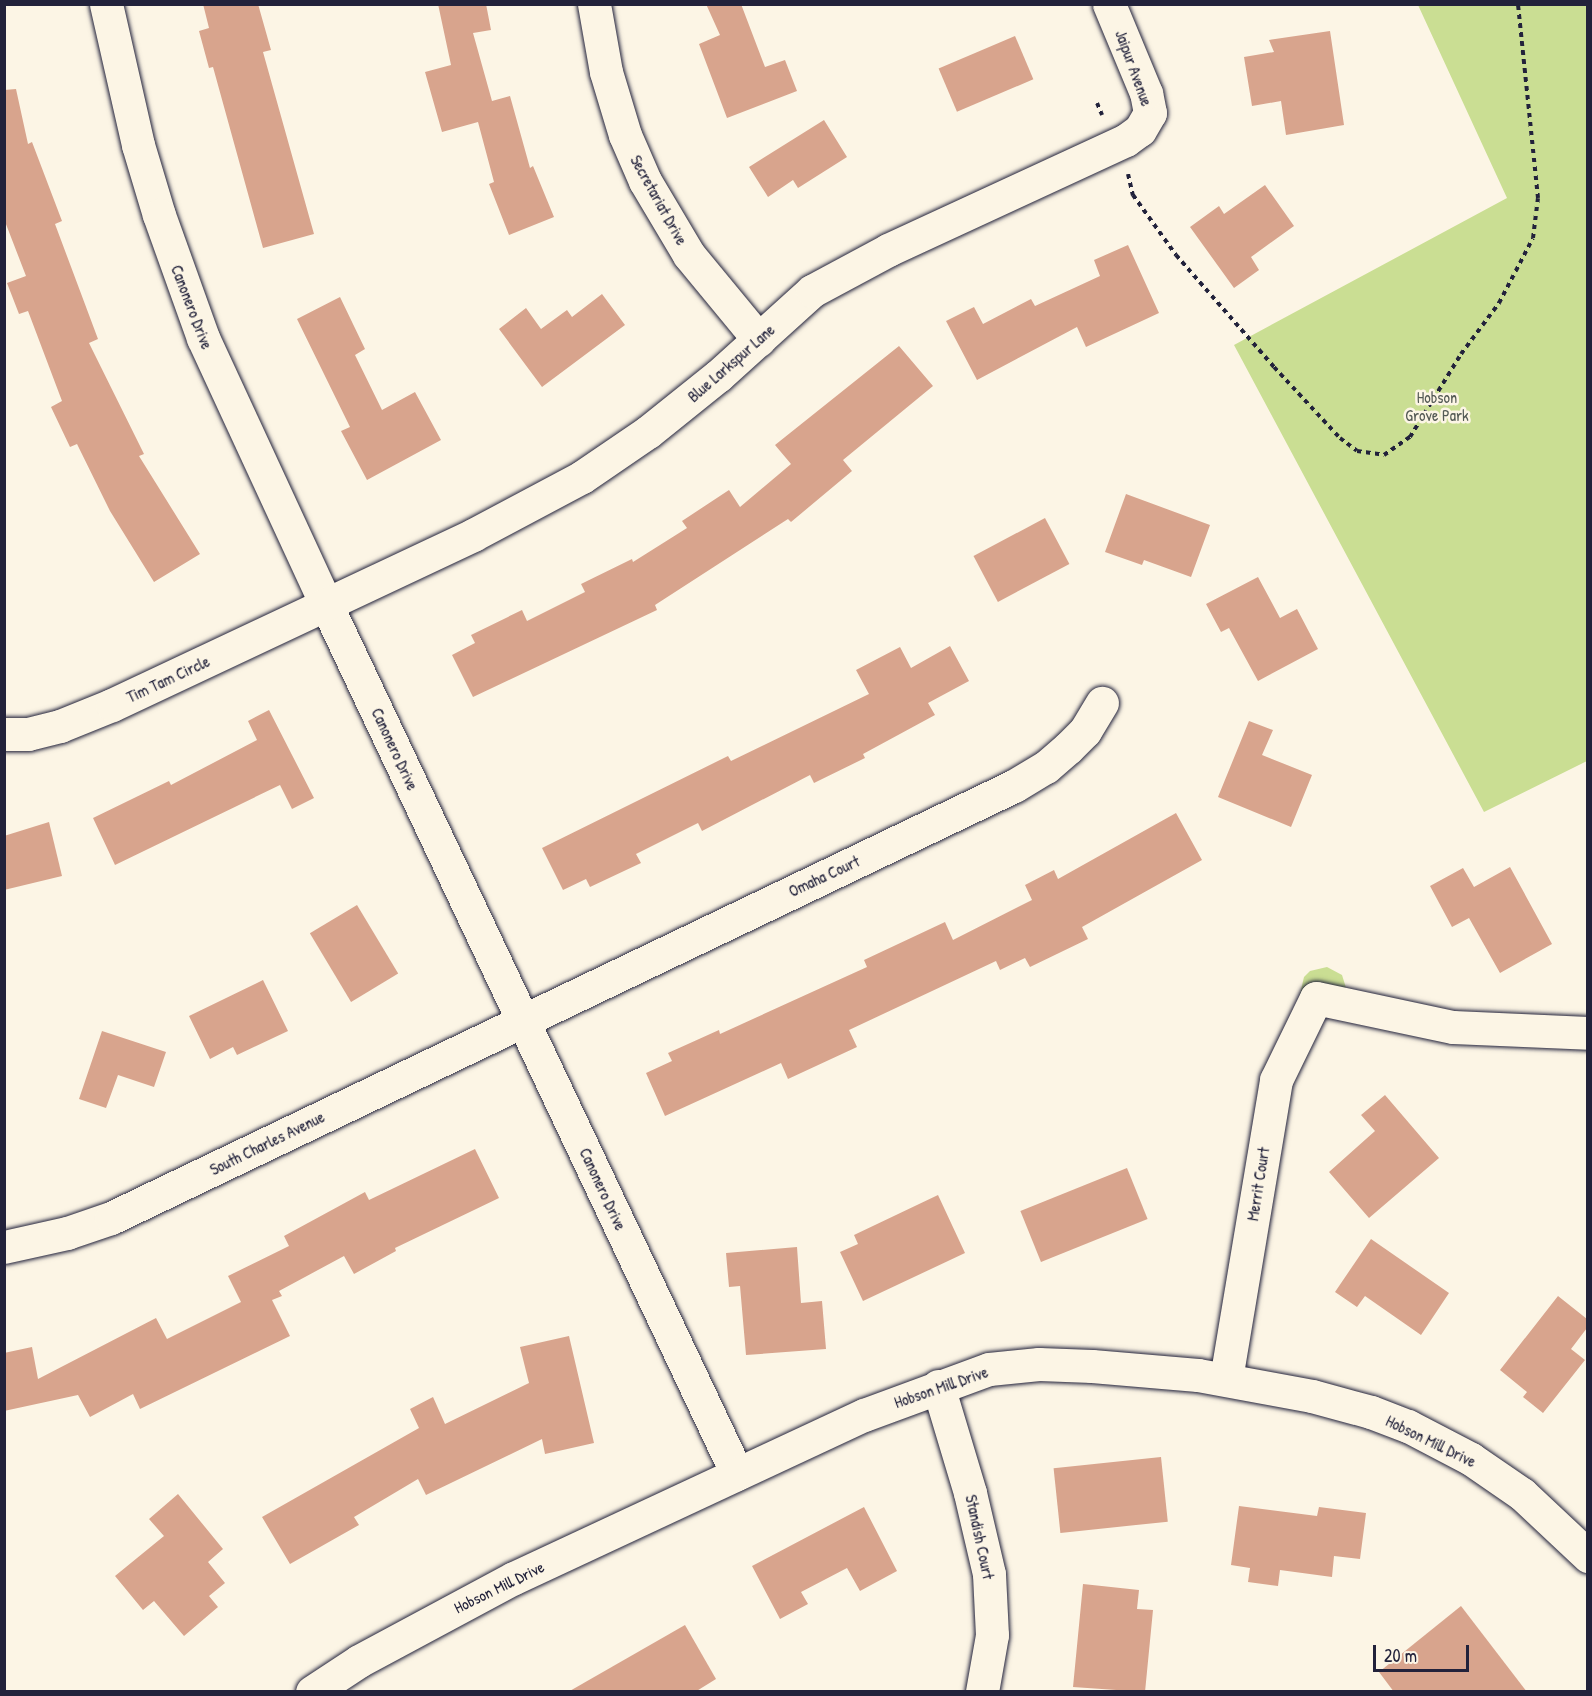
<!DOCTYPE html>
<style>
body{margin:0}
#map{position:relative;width:1592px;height:1696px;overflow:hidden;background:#fcf5e5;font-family:"Patrick Hand",sans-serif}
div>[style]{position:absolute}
.green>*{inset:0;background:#cade93}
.building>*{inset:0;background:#d8a48d;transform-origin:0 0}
.path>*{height:4px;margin-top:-2px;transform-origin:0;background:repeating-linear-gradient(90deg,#22223b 0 4.5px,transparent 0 9px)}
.roads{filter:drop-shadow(0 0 2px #22223b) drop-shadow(0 0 2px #22223b)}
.minor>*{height:33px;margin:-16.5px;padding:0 16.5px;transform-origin:16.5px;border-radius:16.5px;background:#fcf5e5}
span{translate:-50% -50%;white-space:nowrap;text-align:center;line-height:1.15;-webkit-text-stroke:5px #fcf5e5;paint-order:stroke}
.street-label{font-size:16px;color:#22223b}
.park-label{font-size:16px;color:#545a55}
.frame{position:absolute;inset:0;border:6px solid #22223b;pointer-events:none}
.scale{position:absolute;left:1373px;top:1645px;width:96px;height:27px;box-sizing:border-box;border:3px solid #22223b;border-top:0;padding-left:8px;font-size:18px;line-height:21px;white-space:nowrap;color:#22223b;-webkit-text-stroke:4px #fcf5e5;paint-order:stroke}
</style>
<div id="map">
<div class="green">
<i style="clip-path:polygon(1418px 5px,1587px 5px,1587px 761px,1484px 812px,1234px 345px,1507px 198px)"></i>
<i style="clip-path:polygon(1327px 967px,1342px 975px,1347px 991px,1300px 994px,1304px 977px,1310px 971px)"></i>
</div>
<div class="building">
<i style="clip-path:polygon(203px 4px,258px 4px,271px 50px,263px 52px,314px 234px,263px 248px,213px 67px,209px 68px,199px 31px,209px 28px)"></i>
<i style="clip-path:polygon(438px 4px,486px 4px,491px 30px,473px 33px,492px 101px,510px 96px,530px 168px,533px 166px,554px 217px,509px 235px,489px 184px,494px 182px,478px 122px,442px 132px,425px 72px,451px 65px)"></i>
<i style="clip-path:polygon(706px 4px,741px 4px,765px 67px,785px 60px,797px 91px,727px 118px,699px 44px,720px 35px)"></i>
<i style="clip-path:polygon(1330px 31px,1344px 125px,1286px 135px,1281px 101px,1252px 106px,1244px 57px,1274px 52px,1269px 40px)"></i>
<i style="left:1015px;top:36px;width:47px;height:83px;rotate:67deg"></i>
<i style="clip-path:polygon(16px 89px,28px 144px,32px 142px,62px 221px,55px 224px,98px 339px,89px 343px,144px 454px,139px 456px,200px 554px,154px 582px,110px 511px,77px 444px,70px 447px,51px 407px,62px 401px,28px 311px,19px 314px,7px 283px,26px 276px,4px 219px,4px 90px)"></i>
<i style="clip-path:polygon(824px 120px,847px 157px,798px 188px,793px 180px,768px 197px,749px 167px)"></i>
<i style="clip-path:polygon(1265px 185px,1294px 226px,1251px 257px,1259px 270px,1234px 288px,1190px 227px,1219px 206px,1224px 214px)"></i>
<i style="clip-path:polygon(1128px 245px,1159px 313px,1086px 347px,1077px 327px,977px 380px,946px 321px,974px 307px,983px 324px,1031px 299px,1035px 306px,1100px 276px,1094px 260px)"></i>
<i style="clip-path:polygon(602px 294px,625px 325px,542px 387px,499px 329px,526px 308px,541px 329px,567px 310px,572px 317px)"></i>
<i style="clip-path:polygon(340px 297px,365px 349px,355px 355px,382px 410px,415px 392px,441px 440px,367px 480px,341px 431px,350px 427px,297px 319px)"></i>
<i style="clip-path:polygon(899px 346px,933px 386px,843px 460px,852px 471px,791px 522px,788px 519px,655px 605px,657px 610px,473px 697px,452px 655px,475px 643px,471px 635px,522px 610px,527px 621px,585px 592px,581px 584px,632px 559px,633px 562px,687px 528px,682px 521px,729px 490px,740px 507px,791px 464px,775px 445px)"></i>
<i style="clip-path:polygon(1126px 494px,1210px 525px,1191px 577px,1144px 560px,1142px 565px,1105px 552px)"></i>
<i style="left:1045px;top:518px;width:52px;height:81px;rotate:62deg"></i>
<i style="clip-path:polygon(1258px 577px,1280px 618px,1297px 609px,1318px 649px,1258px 681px,1229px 628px,1221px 632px,1206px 604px)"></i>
<i style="clip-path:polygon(950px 646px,969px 681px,928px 703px,935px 715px,863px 754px,865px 758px,814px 783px,810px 775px,702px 831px,698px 823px,636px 854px,641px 863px,590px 887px,586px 879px,563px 890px,542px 848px,728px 756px,731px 761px,869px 694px,856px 670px,900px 647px,911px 668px)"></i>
<i style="clip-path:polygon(269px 710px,314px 798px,292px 809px,280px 785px,115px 865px,93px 818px,169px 781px,171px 785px,257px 740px,248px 721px)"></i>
<i style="clip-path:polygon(1249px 721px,1273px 730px,1262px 755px,1312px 775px,1291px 827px,1218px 797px)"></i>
<i style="clip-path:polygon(1176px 813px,1202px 860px,1082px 927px,1088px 939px,1030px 967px,1025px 958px,1000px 970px,996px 961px,849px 1030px,857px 1047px,788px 1079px,781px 1063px,665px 1116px,646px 1073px,672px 1061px,668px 1053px,719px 1030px,720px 1034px,867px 967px,864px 960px,945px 922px,953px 940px,1032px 900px,1025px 885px,1054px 870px,1058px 879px)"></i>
<i style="clip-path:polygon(49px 822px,62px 876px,4px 890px,4px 836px)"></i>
<i style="clip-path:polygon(1510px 867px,1552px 944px,1500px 973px,1469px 918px,1452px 927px,1430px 886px,1463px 868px,1474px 887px)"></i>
<i style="left:357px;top:905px;width:80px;height:55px;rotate:59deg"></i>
<i style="clip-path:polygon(263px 980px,288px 1031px,237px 1055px,233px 1047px,210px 1059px,189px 1016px)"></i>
<i style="clip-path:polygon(102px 1031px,166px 1052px,154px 1087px,118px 1075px,106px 1108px,79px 1099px)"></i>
<i style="clip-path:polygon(1385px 1095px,1439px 1158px,1369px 1218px,1329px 1172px,1375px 1131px,1361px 1115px)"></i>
<i style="clip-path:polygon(475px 1149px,499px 1198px,395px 1248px,396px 1251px,354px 1274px,344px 1256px,279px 1291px,282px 1296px,272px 1300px,290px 1336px,140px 1409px,133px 1394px,90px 1417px,78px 1395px,4px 1411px,4px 1353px,32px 1347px,38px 1379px,156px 1318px,167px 1339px,241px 1302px,228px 1276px,289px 1246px,284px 1236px,365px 1192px,369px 1200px)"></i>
<i style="left:1127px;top:1168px;width:55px;height:115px;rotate:68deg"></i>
<i style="clip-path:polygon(938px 1195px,965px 1253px,863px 1301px,840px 1252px,858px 1244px,854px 1235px)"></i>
<i style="clip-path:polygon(1371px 1239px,1449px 1293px,1421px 1335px,1365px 1296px,1357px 1307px,1335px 1292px)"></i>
<i style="clip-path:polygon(797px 1247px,801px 1303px,822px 1301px,826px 1349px,746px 1355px,740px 1286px,729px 1287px,726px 1253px)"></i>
<i style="clip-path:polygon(1558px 1296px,1587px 1319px,1587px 1328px,1571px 1349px,1585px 1360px,1543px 1413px,1523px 1397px,1527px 1392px,1500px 1370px)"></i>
<i style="clip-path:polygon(569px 1336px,594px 1443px,545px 1454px,542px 1439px,426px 1495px,418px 1479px,354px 1517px,359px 1525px,290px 1564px,262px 1517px,419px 1428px,410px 1409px,433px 1397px,445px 1424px,529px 1383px,520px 1347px)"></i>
<i style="left:1161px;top:1457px;width:65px;height:108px;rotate:84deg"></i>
<i style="clip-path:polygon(178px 1494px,223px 1549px,208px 1562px,225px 1583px,209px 1596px,218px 1607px,184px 1636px,154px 1601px,143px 1610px,115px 1576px,164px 1536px,149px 1519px)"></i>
<i style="clip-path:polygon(1239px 1506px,1317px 1516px,1319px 1507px,1366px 1513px,1360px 1559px,1334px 1556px,1332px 1577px,1280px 1570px,1278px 1586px,1248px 1582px,1250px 1568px,1231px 1565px)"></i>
<i style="clip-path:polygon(864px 1507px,897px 1571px,860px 1591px,847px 1568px,801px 1592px,808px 1604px,780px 1619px,752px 1566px)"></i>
<i style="clip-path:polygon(1083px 1584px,1139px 1590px,1137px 1609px,1153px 1610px,1145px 1692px,1073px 1687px)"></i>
<i style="clip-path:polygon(1461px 1606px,1527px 1692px,1394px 1692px,1379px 1672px)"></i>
<i style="clip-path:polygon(685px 1625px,716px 1679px,695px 1692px,568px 1692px)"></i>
</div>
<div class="path">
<i style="left:1097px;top:103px;width:13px;rotate:67deg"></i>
<i style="left:1128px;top:174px;width:22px;rotate:77deg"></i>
<i style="left:1133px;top:195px;width:74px;rotate:54.4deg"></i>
<i style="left:1176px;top:255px;width:149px;rotate:48.8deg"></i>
<i style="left:1274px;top:367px;width:97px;rotate:47.1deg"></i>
<i style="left:1340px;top:438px;width:21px;rotate:37deg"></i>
<i style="left:1357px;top:451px;width:27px;rotate:8deg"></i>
<i style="left:1384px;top:455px;width:32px;rotate:-35deg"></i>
<i style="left:1410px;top:437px;width:97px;rotate:-58.4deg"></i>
<i style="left:1461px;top:354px;width:64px;rotate:-53.3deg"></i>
<i style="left:1499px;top:303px;width:73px;rotate:-62.4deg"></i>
<i style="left:1533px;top:238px;width:40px;rotate:-82.9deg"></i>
<i style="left:1538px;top:198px;width:195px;rotate:-95.9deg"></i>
</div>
<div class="roads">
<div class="minor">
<i style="left:106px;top:4px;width:145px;rotate:77.2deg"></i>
<i style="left:138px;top:145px;width:73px;rotate:73.3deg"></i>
<i style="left:159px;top:215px;width:131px;rotate:70.3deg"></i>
<i style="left:203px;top:338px;width:293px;rotate:65.2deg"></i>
<i style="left:326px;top:604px;width:962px;rotate:64.71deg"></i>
<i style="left:594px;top:4px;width:69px;rotate:80deg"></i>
<i style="left:606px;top:72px;width:66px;rotate:73.2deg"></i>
<i style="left:625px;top:135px;width:50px;rotate:66.5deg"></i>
<i style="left:645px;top:181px;width:86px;rotate:59.3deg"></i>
<i style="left:689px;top:255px;width:110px;rotate:50.5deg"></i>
<i style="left:4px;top:734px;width:24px"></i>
<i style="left:28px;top:734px;width:33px;rotate:-14deg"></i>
<i style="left:60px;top:726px;width:56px;rotate:-22deg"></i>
<i style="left:112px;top:705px;width:399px;rotate:-25.2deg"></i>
<i style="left:473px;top:535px;width:123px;rotate:-28deg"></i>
<i style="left:582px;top:477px;width:80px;rotate:-34.3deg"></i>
<i style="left:648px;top:432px;width:90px;rotate:-38.7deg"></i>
<i style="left:718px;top:376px;width:127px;rotate:-42.1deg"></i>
<i style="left:812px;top:291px;width:86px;rotate:-28.3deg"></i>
<i style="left:888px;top:250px;width:262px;rotate:-24.8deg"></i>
<i style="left:1126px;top:140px;width:17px;rotate:-36deg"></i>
<i style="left:1140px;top:130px;width:20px;rotate:-60deg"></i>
<i style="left:1150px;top:113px;width:20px;rotate:-101deg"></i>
<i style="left:1146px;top:93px;width:96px;rotate:-112.6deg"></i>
<i style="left:4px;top:1247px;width:65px;rotate:-12.5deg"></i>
<i style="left:67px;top:1233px;width:46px;rotate:-18.8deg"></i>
<i style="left:111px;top:1218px;width:1001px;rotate:-25.57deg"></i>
<i style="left:1014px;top:786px;width:37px;rotate:-31deg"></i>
<i style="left:1046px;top:767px;width:29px;rotate:-41deg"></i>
<i style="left:1068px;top:748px;width:24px;rotate:-45deg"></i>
<i style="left:1085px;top:731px;width:33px;rotate:-59deg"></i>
<i style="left:1226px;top:1379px;width:303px;rotate:-80.5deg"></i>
<i style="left:1276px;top:1080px;width:91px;rotate:-64deg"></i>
<i style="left:1316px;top:998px;width:140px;rotate:12deg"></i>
<i style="left:1453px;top:1027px;width:135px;rotate:2.5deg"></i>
<i style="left:938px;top:1386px;width:112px;rotate:73.3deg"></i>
<i style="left:970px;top:1493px;width:83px;rotate:76.8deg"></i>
<i style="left:989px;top:1574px;width:61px;rotate:87.2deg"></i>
<i style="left:992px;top:1635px;width:58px;rotate:100deg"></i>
<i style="left:312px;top:1692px;width:56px;rotate:-33.4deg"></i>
<i style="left:359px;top:1661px;width:176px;rotate:-28.2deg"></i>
<i style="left:514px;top:1578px;width:386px;rotate:-25deg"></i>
<i style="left:864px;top:1415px;width:133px;rotate:-20.2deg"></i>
<i style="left:989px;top:1369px;width:50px;rotate:-5.7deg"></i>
<i style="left:1039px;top:1364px;width:53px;rotate:2.2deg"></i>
<i style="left:1092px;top:1366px;width:106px;rotate:4.9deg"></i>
<i style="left:1198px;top:1375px;width:116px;rotate:10.4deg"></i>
<i style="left:1312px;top:1396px;width:61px;rotate:15.2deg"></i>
<i style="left:1371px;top:1412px;width:40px;rotate:21deg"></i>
<i style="left:1408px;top:1426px;width:71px;rotate:27.6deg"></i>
<i style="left:1471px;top:1459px;width:62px;rotate:34.5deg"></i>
<i style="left:1522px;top:1494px;width:91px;rotate:43.2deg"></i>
</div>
</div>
<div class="street-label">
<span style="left:1134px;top:68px;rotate:70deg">Jaipur Avenue</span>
<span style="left:659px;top:200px;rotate:61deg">Secretariat Drive</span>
<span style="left:192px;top:307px;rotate:69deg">Canonero Drive</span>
<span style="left:731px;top:363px;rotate:-41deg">Blue Larkspur Lane</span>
<span style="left:168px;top:679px;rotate:-25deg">Tim Tam Circle</span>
<span style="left:395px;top:749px;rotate:65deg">Canonero Drive</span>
<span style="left:824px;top:876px;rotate:-25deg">Omaha Court</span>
<span style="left:267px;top:1143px;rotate:-26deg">South Charles Avenue</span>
<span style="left:1258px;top:1184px;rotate:-81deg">Merrit Court</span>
<span style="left:603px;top:1189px;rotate:65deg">Canonero Drive</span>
<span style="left:941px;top:1387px;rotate:-19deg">Hobson Mill Drive</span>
<span style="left:1431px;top:1441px;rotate:26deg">Hobson Mill Drive</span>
<span style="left:980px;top:1537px;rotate:78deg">Standish Court</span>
<span style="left:499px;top:1587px;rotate:-26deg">Hobson Mill Drive</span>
</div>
<div class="park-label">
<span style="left:1437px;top:406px">Hobson<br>Grove Park</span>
</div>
<div class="frame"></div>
<div class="scale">20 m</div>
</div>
